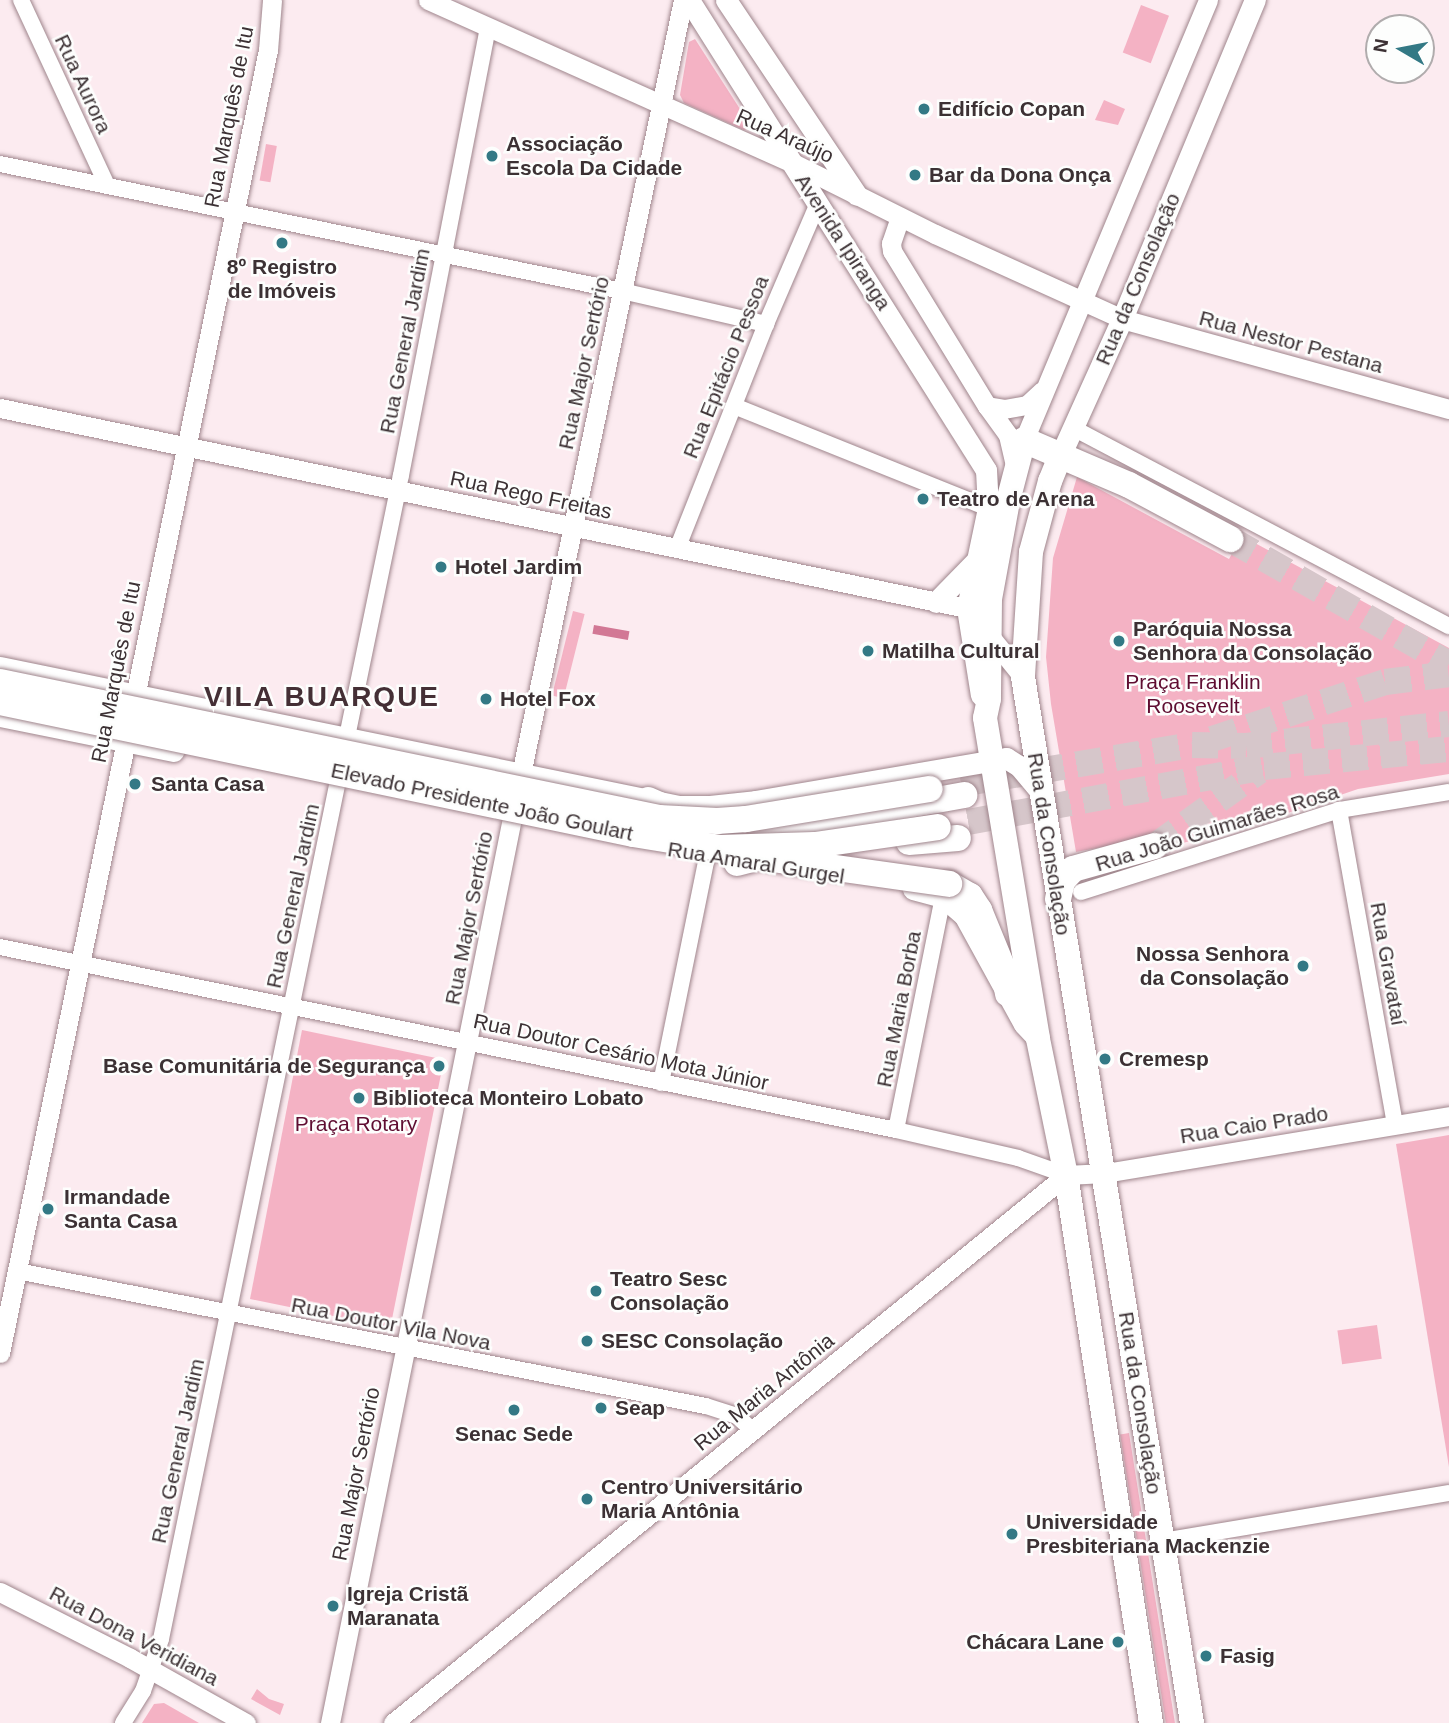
<!DOCTYPE html>
<meta charset="utf-8">
<style>
body{margin:0}
#map{position:relative;width:1449px;height:1723px;overflow:hidden;background:#fcebf0;font-family:Arial,sans-serif}
div>[style]{position:absolute}
.green>*{inset:0;background:#f4b2c4;transform-origin:0 0}
.water>*{inset:0;background:#d27895;transform-origin:0 0}
.trunk-tunnel>*{height:26px;margin-top:-13px;transform-origin:0;background:repeating-linear-gradient(90deg,#d6c6ca 0 26px,transparent 0 39px)}
.roads{filter:drop-shadow(0 0 2px #9f858c) drop-shadow(0 0 2px #9f858c)}
.minor>*{height:16px;margin:-8px;padding:0 8px;transform-origin:8px;border-radius:8px;background:#fff}
.tertiary>*{height:19px;margin:-9.5px;padding:0 9.5px;transform-origin:9.5px;border-radius:9.5px;background:#fff}
.secondary>*{height:21px;margin:-10.5px;padding:0 10.5px;transform-origin:10.5px;border-radius:10.5px;background:#fff}
.primary>*{height:24px;margin:-12px;padding:0 12px;transform-origin:12px;border-radius:12px;background:#fff}
.trunk>*{height:26px;margin:-13px;padding:0 13px;transform-origin:13px;border-radius:13px;background:#fff}
.bridges{filter:drop-shadow(0 0 2px #9f858c) drop-shadow(0 0 2px #9f858c)}
.trunk-bridge>*{height:26px;margin:-13px;padding:0 13px;transform-origin:13px;border-radius:13px;background:#fff}
.dots>*{width:19px;height:19px;translate:-50% -50%;box-sizing:border-box;border:4px solid #fdfefd;border-radius:50%}
span{translate:-50% -50%;white-space:nowrap;text-align:center;line-height:1.15;-webkit-text-stroke:5px #fdfefd;paint-order:stroke}
.street-label{font-size:21px;color:#3c3134}
.poi-label{font-size:21px;color:#3c3134;font-weight:700}
.left{translate:0 -50%;text-align:left}
.right{translate:-100% -50%;text-align:right}
.park-label{font-size:21px;color:#5f0d31}
.district-label{font-size:28px;color:#442f35;font-weight:700;letter-spacing:2px}
.north{position:absolute;left:1365px;top:14px;width:70px;height:70px;box-sizing:border-box;background:#fdfefd;border:2px solid #b0acad;border-radius:50%;rotate:280deg;font-size:19px;font-weight:700;line-height:28px;text-align:center;color:#3c3134}
.north::after{content:'';display:block;margin:auto;width:24px;height:32px;background:#337985;clip-path:polygon(50% 0,100% 100%,50% 72%,0 100%)}
</style>
<div id="map">
<div class="green">
<i style="left:1141px;top:5px;width:30px;height:51px;rotate:21deg"></i>
<i style="clip-path:polygon(695px 39px,749px 123px,749px 128px,744px 130px,684px 103px,680px 95px,689px 42px)"></i>
<i style="clip-path:polygon(1104px 100px,1125px 109px,1118px 125px,1095px 120px)"></i>
<i style="left:266px;top:144px;width:11px;height:37px;rotate:10deg"></i>
<i style="clip-path:polygon(1077px 477px,1229px 559px,1242px 536px,1449px 648px,1449px 774px,1358px 789px,1279px 816px,1158px 850px,1156px 837px,1076px 852px,1051px 704px,1046px 657px,1053px 558px)"></i>
<i style="left:573px;top:611px;width:12px;height:87px;rotate:14deg"></i>
<i style="clip-path:polygon(302px 1030px,441px 1059px,443px 1064px,391px 1324px,387px 1327px,250px 1299px)"></i>
<i style="clip-path:polygon(1449px 1135px,1449px 1467px,1396px 1144px)"></i>
<i style="left:1377px;top:1325px;width:34px;height:40px;rotate:82deg"></i>
<i style="left:1129px;top:1433px;width:294px;height:9px;rotate:81deg"></i>
<i style="clip-path:polygon(257px 1689px,269px 1699px,284px 1704px,280px 1715px,251px 1699px)"></i>
<i style="clip-path:polygon(164px 1703px,199px 1723px,142px 1723px,154px 1704px)"></i>
</div>
<div class="water">
<i style="left:594px;top:625px;width:36px;height:9px;rotate:10deg"></i>
</div>
<div class="trunk-tunnel">
<i style="left:1230px;top:539px;width:252px;rotate:29.7deg"></i>
<i style="left:1212px;top:739px;width:182px;rotate:-18.2deg"></i>
<i style="left:1385px;top:682px;width:64px;rotate:-7.1deg"></i>
<i style="left:961px;top:784px;width:234px;rotate:-9.6deg"></i>
<i style="left:1192px;top:745px;width:54px;rotate:1.1deg"></i>
<i style="left:1246px;top:746px;width:204px;rotate:-6.2deg"></i>
<i style="left:968px;top:822px;width:301px;rotate:-10.5deg"></i>
<i style="left:1264px;top:767px;width:186px;rotate:-5.6deg"></i>
<i style="left:1155px;top:846px;width:128px;rotate:-35.8deg"></i>
</div>
<div class="roads">
<div class="minor">
<i style="left:21px;top:0;width:204px;rotate:65.1deg"></i>
<i style="left:0;top:164px;width:635px;rotate:11.54deg"></i>
<i style="left:622px;top:291px;width:148px;rotate:12.9deg"></i>
<i style="left:734px;top:406px;width:274px;rotate:21.9deg"></i>
<i style="left:1073px;top:428px;width:425px;rotate:27.8deg"></i>
<i style="left:677px;top:549px;width:242px;rotate:-68.4deg"></i>
<i style="left:766px;top:324px;width:132px;rotate:-66.7deg"></i>
<i style="left:1339px;top:810px;width:320px;rotate:79.9deg"></i>
<i style="left:1081px;top:892px;width:271px;rotate:-17.6deg"></i>
<i style="left:1339px;top:810px;width:111px;rotate:-9.3deg"></i>
<i style="left:0;top:947px;width:914px;rotate:11.54deg"></i>
<i style="left:896px;top:1130px;width:125px;rotate:12.9deg"></i>
<i style="left:1018px;top:1158px;width:51px;rotate:19.5deg"></i>
<i style="left:661px;top:1083px;width:231px;rotate:-78.5deg"></i>
<i style="left:896px;top:1130px;width:238px;rotate:-78.6deg"></i>
<i style="left:17px;top:1271px;width:702px;rotate:11.09deg"></i>
<i style="left:706px;top:1406px;width:33px;rotate:18deg"></i>
<i style="left:737px;top:1416px;width:21px;rotate:43deg"></i>
<i style="left:1162px;top:1541px;width:291px;rotate:-9.5deg"></i>
<i style="left:123px;top:1723px;width:38px;rotate:-58deg"></i>
<i style="left:143px;top:1691px;width:55px;rotate:-70.9deg"></i>
<i style="left:161px;top:1639px;width:1188px;rotate:-78.35deg"></i>
<i style="left:401px;top:475px;width:455px;rotate:-79deg"></i>
</div>
<div class="tertiary">
<i style="left:428px;top:0;width:398px;rotate:24.1deg"></i>
<i style="left:791px;top:162px;width:161px;rotate:26.6deg"></i>
<i style="left:935px;top:234px;width:205px;rotate:24.4deg"></i>
<i style="left:1122px;top:319px;width:339px;rotate:15.4deg"></i>
<i style="left:900px;top:217px;width:28px;rotate:109deg"></i>
<i style="left:891px;top:243px;width:8px;rotate:83deg"></i>
<i style="left:892px;top:251px;width:182px;rotate:58.5deg"></i>
<i style="left:987px;top:406px;width:36px;rotate:54deg"></i>
<i style="left:1008px;top:435px;width:36px;rotate:77deg"></i>
<i style="left:987px;top:406px;width:17px;rotate:10deg"></i>
<i style="left:1004px;top:409px;width:23px;rotate:-10deg"></i>
<i style="left:1027px;top:405px;width:21px;rotate:-43deg"></i>
<i style="left:0;top:408px;width:987px;rotate:11.69deg"></i>
<i style="left:967px;top:608px;width:89px;rotate:50.9deg"></i>
<i style="left:1024px;top:440px;width:477px;rotate:-67.3deg"></i>
<i style="left:0;top:1353px;width:1330px;rotate:-78.38deg"></i>
<i style="left:268px;top:50px;width:50px;rotate:-85.4deg"></i>
<i style="left:0;top:1592px;width:146px;rotate:26.9deg"></i>
<i style="left:130px;top:1658px;width:133px;rotate:29.3deg"></i>
<i style="left:330px;top:1723px;width:944px;rotate:-78.63deg"></i>
<i style="left:516px;top:798px;width:815px;rotate:-78.18deg"></i>
<i style="left:393px;top:1723px;width:868px;rotate:-39.15deg"></i>
<i style="left:1066px;top:1175px;width:39px;rotate:-3deg"></i>
<i style="left:1105px;top:1173px;width:349px;rotate:-9.4deg"></i>
</div>
<div class="secondary">
<i style="left:689px;top:0;width:556px;rotate:57.71deg"></i>
<i style="left:986px;top:470px;width:38px;rotate:87deg"></i>
<i style="left:988px;top:508px;width:102px;rotate:101.9deg"></i>
<i style="left:967px;top:608px;width:88px;rotate:80.9deg"></i>
<i style="left:726px;top:0;width:234px;rotate:56.2deg"></i>
<i style="left:1061px;top:454px;width:148px;rotate:-65.7deg"></i>
<i style="left:1122px;top:319px;width:346px;rotate:-67.4deg"></i>
<i style="left:936px;top:602px;width:59px;rotate:-45.7deg"></i>
<i style="left:0;top:667px;width:693px;rotate:11.57deg"></i>
<i style="left:679px;top:806px;width:31px"></i>
<i style="left:710px;top:806px;width:45px;rotate:-6.3deg"></i>
<i style="left:755px;top:801px;width:255px;rotate:-9.7deg"></i>
<i style="left:1006px;top:758px;width:15px;rotate:32deg"></i>
<i style="left:1019px;top:766px;width:31px;rotate:50deg"></i>
<i style="left:0;top:716px;width:177px;rotate:11.4deg"></i>
<i style="left:913px;top:889px;width:31px;rotate:15deg"></i>
<i style="left:943px;top:897px;width:28px;rotate:41deg"></i>
<i style="left:964px;top:915px;width:124px;rotate:61.2deg"></i>
<i style="left:1024px;top:1024px;width:21px;rotate:47deg"></i>
</div>
<div class="primary">
<i style="left:1024px;top:440px;width:63px;rotate:104.7deg"></i>
<i style="left:1008px;top:501px;width:100px;rotate:100.4deg"></i>
<i style="left:990px;top:599px;width:100px;rotate:90.6deg"></i>
<i style="left:989px;top:699px;width:19px;rotate:102deg"></i>
<i style="left:985px;top:718px;width:325px;rotate:80.6deg"></i>
<i style="left:1038px;top:1039px;width:139px;rotate:78.4deg"></i>
<i style="left:1066px;top:1175px;width:555px;rotate:81.18deg"></i>
<i style="left:1061px;top:454px;width:29px;rotate:112deg"></i>
<i style="left:1050px;top:481px;width:73px;rotate:105deg"></i>
<i style="left:1031px;top:552px;width:125px;rotate:93.7deg"></i>
<i style="left:1023px;top:677px;width:1060px;rotate:80.82deg"></i>
</div>
<div class="trunk">
<i style="left:1024px;top:440px;width:114px;rotate:23.2deg"></i>
<i style="left:1129px;top:485px;width:115px;rotate:28.1deg"></i>
<i style="left:648px;top:800px;width:45px;rotate:23.7deg"></i>
<i style="left:758px;top:825px;width:45px;rotate:-1.3deg"></i>
<i style="left:803px;top:824px;width:164px;rotate:-10.2deg"></i>
<i style="left:909px;top:842px;width:49px;rotate:-4.7deg"></i>
<i style="left:737px;top:863px;width:43px;rotate:-14.7deg"></i>
<i style="left:949px;top:884px;width:24px;rotate:30deg"></i>
<i style="left:970px;top:896px;width:17px;rotate:57deg"></i>
<i style="left:979px;top:910px;width:66px;rotate:67.7deg"></i>
<i style="left:1004px;top:971px;width:23px;rotate:80deg"></i>
<i style="left:1058px;top:899px;width:18px;rotate:-77deg"></i>
<i style="left:1062px;top:881px;width:16px;rotate:-47deg"></i>
<i style="left:1073px;top:869px;width:85px;rotate:-15.7deg"></i>
</div>
</div>
<div class="bridges">
<div class="trunk-bridge">
<i style="left:0;top:682px;width:673px;rotate:11.66deg"></i>
<i style="left:659px;top:818px;width:58px;rotate:3deg"></i>
<i style="left:717px;top:821px;width:29px;rotate:-4deg"></i>
<i style="left:746px;top:819px;width:186px;rotate:-9.3deg"></i>
<i style="left:0;top:702px;width:647px;rotate:11.78deg"></i>
<i style="left:633px;top:834px;width:87px;rotate:9.2deg"></i>
<i style="left:719px;top:848px;width:96px;rotate:-1.8deg"></i>
<i style="left:815px;top:845px;width:124px;rotate:-8.3deg"></i>
<i style="left:772px;top:859px;width:179px;rotate:8deg"></i>
</div>
</div>
<div class="dots">
<i style="left:924px;top:109px;background:#337985"></i>
<i style="left:492px;top:156px;background:#337985"></i>
<i style="left:915px;top:175px;background:#337985"></i>
<i style="left:282px;top:243px;background:#337985"></i>
<i style="left:923px;top:499px;background:#337985"></i>
<i style="left:441px;top:567px;background:#337985"></i>
<i style="left:1119px;top:641px;background:#337985"></i>
<i style="left:868px;top:651px;background:#337985"></i>
<i style="left:486px;top:699px;background:#337985"></i>
<i style="left:135px;top:784px;background:#337985"></i>
<i style="left:1303px;top:966px;background:#337985"></i>
<i style="left:1105px;top:1059px;background:#337985"></i>
<i style="left:439px;top:1066px;background:#337985"></i>
<i style="left:359px;top:1098px;background:#337985"></i>
<i style="left:48px;top:1209px;background:#337985"></i>
<i style="left:596px;top:1291px;background:#337985"></i>
<i style="left:587px;top:1341px;background:#337985"></i>
<i style="left:601px;top:1408px;background:#337985"></i>
<i style="left:514px;top:1410px;background:#337985"></i>
<i style="left:587px;top:1499px;background:#337985"></i>
<i style="left:1012px;top:1534px;background:#337985"></i>
<i style="left:333px;top:1606px;background:#337985"></i>
<i style="left:1118px;top:1642px;background:#337985"></i>
<i style="left:1206px;top:1656px;background:#337985"></i>
</div>
<div class="street-label">
<span style="left:83px;top:84px;rotate:65deg">Rua Aurora</span>
<span style="left:229px;top:117px;rotate:-79deg">Rua Marquês de Itu</span>
<span style="left:785px;top:136px;rotate:24deg">Rua Araújo</span>
<span style="left:843px;top:242px;rotate:57deg">Avenida Ipiranga</span>
<span style="left:1138px;top:279px;rotate:-67deg">Rua da Consolação</span>
<span style="left:405px;top:341px;rotate:-79deg">Rua General Jardim</span>
<span style="left:1291px;top:342px;rotate:15deg">Rua Nestor Pestana</span>
<span style="left:584px;top:363px;rotate:-78deg">Rua Major Sertório</span>
<span style="left:726px;top:367px;rotate:-68deg">Rua Epitácio Pessoa</span>
<span style="left:531px;top:495px;rotate:12deg">Rua Rego Freitas</span>
<span style="left:116px;top:672px;rotate:-79deg">Rua Marquês de Itu</span>
<span style="left:482px;top:802px;rotate:12deg">Elevado Presidente João Goulart</span>
<span style="left:1217px;top:828px;rotate:-17deg">Rua João Guimarães Rosa</span>
<span style="left:1049px;top:844px;rotate:81deg">Rua da Consolação</span>
<span style="left:756px;top:863px;rotate:9deg">Rua Amaral Gurgel</span>
<span style="left:293px;top:896px;rotate:-78deg">Rua General Jardim</span>
<span style="left:469px;top:918px;rotate:-79deg">Rua Major Sertório</span>
<span style="left:1388px;top:964px;rotate:80deg">Rua Gravataí</span>
<span style="left:899px;top:1009px;rotate:-79deg">Rua Maria Borba</span>
<span style="left:621px;top:1052px;rotate:12deg">Rua Doutor Cesário Mota Júnior</span>
<span style="left:1254px;top:1125px;rotate:-9deg">Rua Caio Prado</span>
<span style="left:391px;top:1324px;rotate:11deg">Rua Doutor Vila Nova</span>
<span style="left:764px;top:1392px;rotate:-39deg">Rua Maria Antônia</span>
<span style="left:1140px;top:1403px;rotate:81deg">Rua da Consolação</span>
<span style="left:178px;top:1451px;rotate:-78deg">Rua General Jardim</span>
<span style="left:356px;top:1474px;rotate:-79deg">Rua Major Sertório</span>
<span style="left:134px;top:1636px;rotate:28deg">Rua Dona Veridiana</span>
</div>
<div class="poi-label">
<span class="left" style="left:938px;top:109px">Edifício Copan</span>
<span class="left" style="left:506px;top:156px">Associação<br>Escola Da Cidade</span>
<span class="left" style="left:929px;top:175px">Bar da Dona Onça</span>
<span style="left:282px;top:279px">8º Registro<br>de Imóveis</span>
<span class="left" style="left:937px;top:499px">Teatro de Arena</span>
<span class="left" style="left:455px;top:567px">Hotel Jardim</span>
<span class="left" style="left:1133px;top:641px">Paróquia Nossa<br>Senhora da Consolação</span>
<span class="left" style="left:882px;top:651px">Matilha Cultural</span>
<span class="left" style="left:500px;top:699px">Hotel Fox</span>
<span class="left" style="left:151px;top:784px">Santa Casa</span>
<span class="right" style="left:1289px;top:966px">Nossa Senhora<br>da Consolação</span>
<span class="left" style="left:1119px;top:1059px">Cremesp</span>
<span class="right" style="left:425px;top:1066px">Base Comunitária de Segurança</span>
<span class="left" style="left:373px;top:1098px">Biblioteca Monteiro Lobato</span>
<span class="left" style="left:64px;top:1209px">Irmandade<br>Santa Casa</span>
<span class="left" style="left:610px;top:1291px">Teatro Sesc<br>Consolação</span>
<span class="left" style="left:601px;top:1341px">SESC Consolação</span>
<span class="left" style="left:615px;top:1408px">Seap</span>
<span style="left:514px;top:1434px">Senac Sede</span>
<span class="left" style="left:601px;top:1499px">Centro Universitário<br>Maria Antônia</span>
<span class="left" style="left:1026px;top:1534px">Universidade<br>Presbiteriana Mackenzie</span>
<span class="left" style="left:347px;top:1606px">Igreja Cristã<br>Maranata</span>
<span class="right" style="left:1104px;top:1642px">Chácara Lane</span>
<span class="left" style="left:1220px;top:1656px">Fasig</span>
</div>
<div class="park-label">
<span style="left:1193px;top:694px">Praça Franklin<br>Roosevelt</span>
<span style="left:356px;top:1124px">Praça Rotary</span>
</div>
<div class="district-label">
<span style="left:322px;top:697px">VILA BUARQUE</span>
</div>
<div class="north">N</div>
</div>
